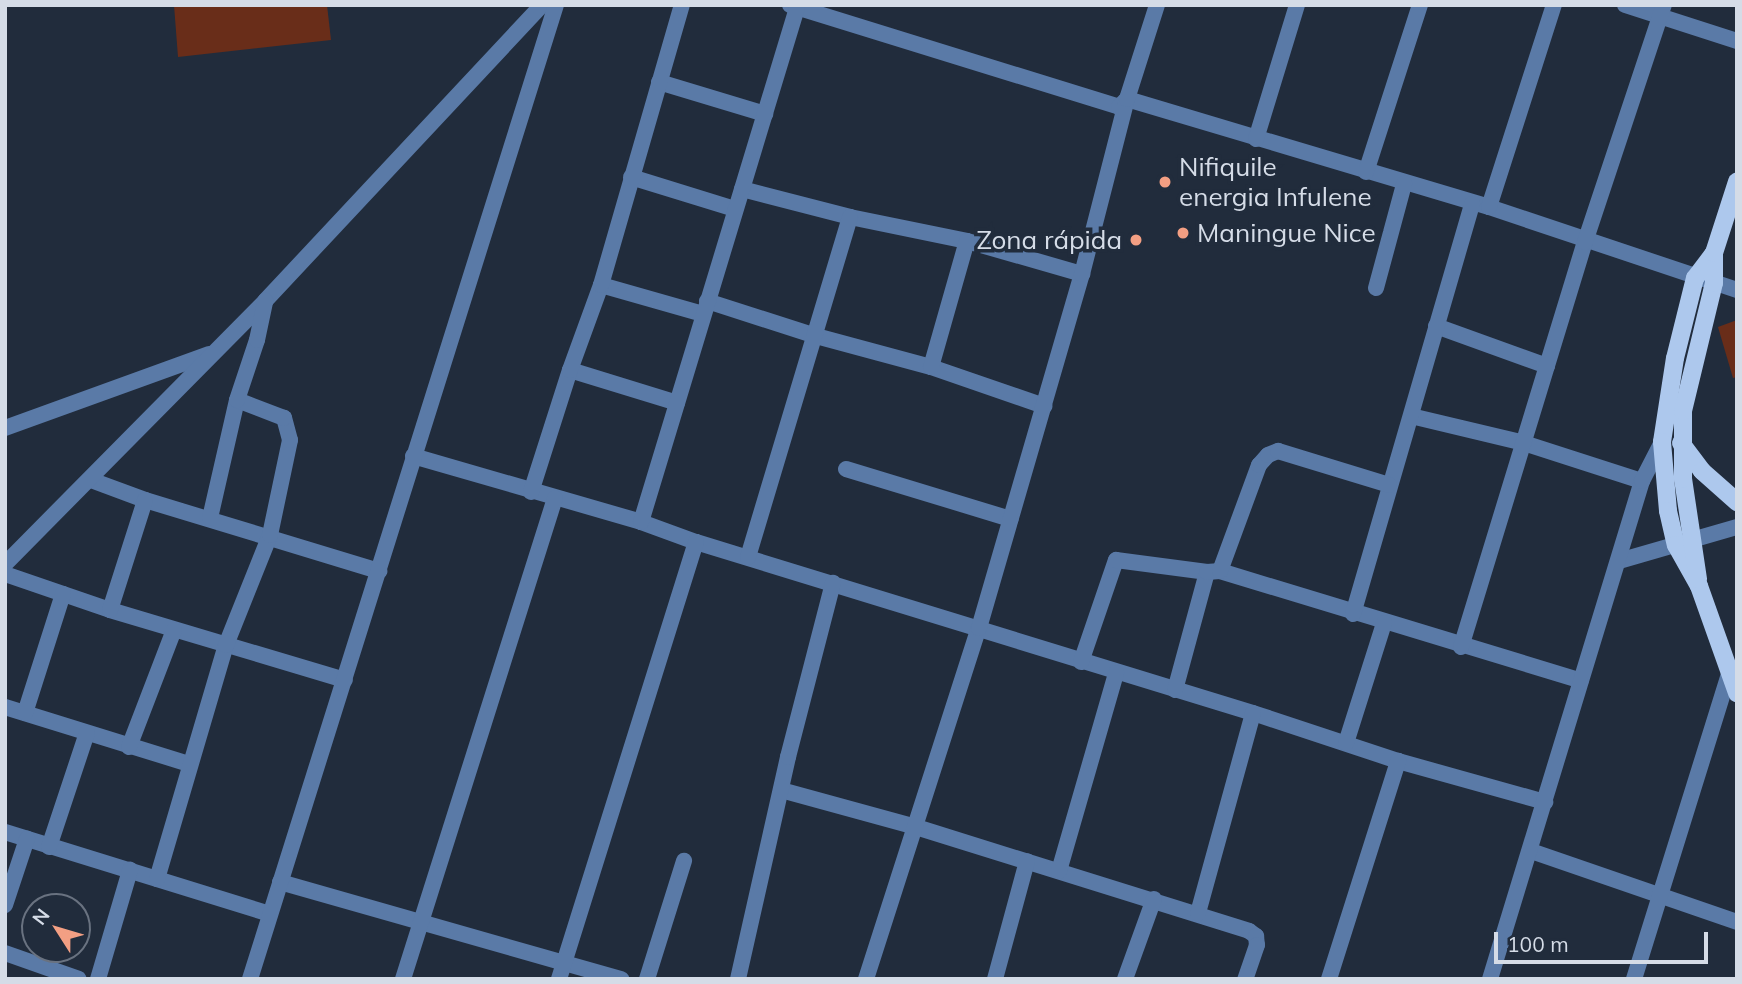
<!DOCTYPE html>
<meta charset="utf-8">
<style>
body{margin:0}
#map{position:relative;width:1742px;height:984px;overflow:hidden;background:#212c3c;font-family:Mulish,sans-serif}
div>[style]{position:absolute}
.green>*{inset:0;background:#692d19}
.minor>*{height:16px;margin:-8px;padding:0 8px;transform-origin:8px;border-radius:8px;background:#5a7aa7}
.major>*{height:18px;margin:-9px;padding:0 9px;transform-origin:9px;border-radius:9px;background:#adc8ed}
.dots>*{width:19px;height:19px;translate:-50% -50%;box-sizing:border-box;border:4px solid #212c3c;border-radius:50%}
span{translate:-50% -50%;white-space:nowrap;text-align:center;line-height:1.15;-webkit-text-stroke:7px #212c3c;paint-order:stroke}
.poi-label{font-size:26px;color:#d5dce7}
.left{translate:0 -50%;text-align:left}
.right{translate:-100% -50%;text-align:right}
.frame{position:absolute;inset:0;border:7px solid #d5dce7;pointer-events:none}
.north{position:absolute;left:21px;top:893px;width:70px;height:70px;box-sizing:border-box;background:#212c3c;border:2px solid #697280;border-radius:50%;rotate:307deg;font-size:19px;font-weight:700;line-height:28px;text-align:center;color:#d5dce7}
.north::after{content:'';display:block;margin:auto;width:24px;height:32px;background:#f39f83;clip-path:polygon(50% 0,100% 100%,50% 72%,0 100%)}
.scale{position:absolute;left:1494px;top:932px;width:214px;height:32px;box-sizing:border-box;border:4px solid #d5dce7;border-top:0;padding-left:9px;font-size:21px;line-height:24px;white-space:nowrap;color:#d5dce7;-webkit-text-stroke:5px #212c3c;paint-order:stroke}
</style>
<div id="map">
<div class="green">
<i style="clip-path:polygon(174px 5px,327px 5px,331px 40px,178px 57px)"></i>
<i style="clip-path:polygon(1737px 320px,1737px 377px,1733px 378px,1718px 327px)"></i>
</div>
<div class="minor">
<i style="left:790px;top:5px;width:344px;rotate:17.2deg"></i>
<i style="left:1119px;top:107px;width:11px;rotate:-45deg"></i>
<i style="left:1625px;top:5px;width:118px;rotate:17.8deg"></i>
<i style="left:659px;top:82px;width:111px;rotate:16.8deg"></i>
<i style="left:1127px;top:99px;width:378px;rotate:16.6deg"></i>
<i style="left:1489px;top:207px;width:262px;rotate:18.5deg"></i>
<i style="left:1256px;top:139px;width:140px;rotate:-73deg"></i>
<i style="left:1366px;top:172px;width:176px;rotate:-72.1deg"></i>
<i style="left:631px;top:177px;width:109px;rotate:17.1deg"></i>
<i style="left:742px;top:189px;width:112px;rotate:14.5deg"></i>
<i style="left:850px;top:217px;width:119px;rotate:11.6deg"></i>
<i style="left:967px;top:241px;width:120px;rotate:16deg"></i>
<i style="left:1489px;top:207px;width:212px;rotate:-72.2deg"></i>
<i style="left:601px;top:285px;width:106px;rotate:15.9deg"></i>
<i style="left:1376px;top:288px;width:108px;rotate:-74.9deg"></i>
<i style="left:707px;top:301px;width:114px;rotate:17.8deg"></i>
<i style="left:816px;top:336px;width:119px;rotate:15.1deg"></i>
<i style="left:931px;top:367px;width:120px;rotate:19deg"></i>
<i style="left:1436px;top:326px;width:118px;rotate:19.8deg"></i>
<i style="left:931px;top:367px;width:131px;rotate:-74.1deg"></i>
<i style="left:570px;top:370px;width:112px;rotate:17.1deg"></i>
<i style="left:1411px;top:416px;width:116px;rotate:13.4deg"></i>
<i style="left:1524px;top:443px;width:124px;rotate:17.9deg"></i>
<i style="left:5px;top:428px;width:217px;rotate:-19.9deg"></i>
<i style="left:413px;top:456px;width:237px;rotate:16.1deg"></i>
<i style="left:641px;top:522px;width:59px;rotate:20deg"></i>
<i style="left:696px;top:542px;width:583px;rotate:17.07deg"></i>
<i style="left:1253px;top:713px;width:153px;rotate:18.3deg"></i>
<i style="left:1398px;top:761px;width:153px;rotate:15.6deg"></i>
<i style="left:846px;top:469px;width:172px;rotate:16.9deg"></i>
<i style="left:91px;top:480px;width:58px;rotate:20.3deg"></i>
<i style="left:145px;top:500px;width:245px;rotate:16.9deg"></i>
<i style="left:531px;top:492px;width:128px;rotate:-72.3deg"></i>
<i style="left:570px;top:370px;width:90px;rotate:-70deg"></i>
<i style="left:601px;top:285px;width:291px;rotate:-73.9deg"></i>
<i style="left:210px;top:518px;width:121px;rotate:-77.1deg"></i>
<i style="left:641px;top:522px;width:537px;rotate:-73.12deg"></i>
<i style="left:748px;top:557px;width:355px;rotate:-73.3deg"></i>
<i style="left:1619px;top:561px;width:123px;rotate:-16.1deg"></i>
<i style="left:5px;top:564px;width:370px;rotate:-45.3deg"></i>
<i style="left:265px;top:301px;width:405px;rotate:-46.9deg"></i>
<i style="left:1220px;top:571px;width:377px;rotate:16.9deg"></i>
<i style="left:5px;top:574px;width:111px;rotate:18.9deg"></i>
<i style="left:110px;top:610px;width:245px;rotate:16.6deg"></i>
<i style="left:110px;top:610px;width:115px;rotate:-72.3deg"></i>
<i style="left:1353px;top:614px;width:427px;rotate:-73.8deg"></i>
<i style="left:1461px;top:647px;width:424px;rotate:-73deg"></i>
<i style="left:1585px;top:242px;width:250px;rotate:-71.6deg"></i>
<i style="left:1081px;top:662px;width:108px;rotate:-71.1deg"></i>
<i style="left:1116px;top:560px;width:92px;rotate:7.5deg"></i>
<i style="left:1175px;top:690px;width:122px;rotate:-74.8deg"></i>
<i style="left:1207px;top:572px;width:13px;rotate:-4deg"></i>
<i style="left:1220px;top:571px;width:113px;rotate:-69.8deg"></i>
<i style="left:1259px;top:465px;width:13px;rotate:-48deg"></i>
<i style="left:1268px;top:455px;width:11px;rotate:-22deg"></i>
<i style="left:1278px;top:451px;width:116px;rotate:17deg"></i>
<i style="left:5px;top:707px;width:193px;rotate:17.2deg"></i>
<i style="left:25px;top:713px;width:125px;rotate:-72.3deg"></i>
<i style="left:1346px;top:743px;width:126px;rotate:-72.4deg"></i>
<i style="left:129px;top:747px;width:125px;rotate:-69deg"></i>
<i style="left:781px;top:790px;width:140px;rotate:15.3deg"></i>
<i style="left:916px;top:827px;width:349px;rotate:17.3deg"></i>
<i style="left:1249px;top:931px;width:9px;rotate:36deg"></i>
<i style="left:1256px;top:936px;width:9px;rotate:84deg"></i>
<i style="left:1257px;top:945px;width:36px;rotate:109deg"></i>
<i style="left:5px;top:832px;width:277px;rotate:17.2deg"></i>
<i style="left:49px;top:847px;width:120px;rotate:-71.6deg"></i>
<i style="left:1531px;top:851px;width:218px;rotate:19deg"></i>
<i style="left:1059px;top:871px;width:206px;rotate:-73.9deg"></i>
<i style="left:157px;top:879px;width:244px;rotate:-73.6deg"></i>
<i style="left:226px;top:645px;width:118px;rotate:-68.2deg"></i>
<i style="left:270px;top:535px;width:97px;rotate:-78.1deg"></i>
<i style="left:290px;top:440px;width:23px;rotate:-105deg"></i>
<i style="left:284px;top:418px;width:50px;rotate:-159deg"></i>
<i style="left:237px;top:400px;width:63px;rotate:-71.6deg"></i>
<i style="left:257px;top:340px;width:40px;rotate:-78deg"></i>
<i style="left:280px;top:882px;width:355px;rotate:15.9deg"></i>
<i style="left:5px;top:905px;width:70px;rotate:-71.6deg"></i>
<i style="left:1198px;top:913px;width:207px;rotate:-74.6deg"></i>
<i style="left:5px;top:953px;width:78px;rotate:19.4deg"></i>
<i style="left:98px;top:979px;width:114px;rotate:-73.6deg"></i>
<i style="left:250px;top:979px;width:1021px;rotate:-72.56deg"></i>
<i style="left:403px;top:979px;width:504px;rotate:-72.46deg"></i>
<i style="left:559px;top:979px;width:458px;rotate:-72.6deg"></i>
<i style="left:647px;top:979px;width:124px;rotate:-72.6deg"></i>
<i style="left:738px;top:979px;width:228px;rotate:-77.3deg"></i>
<i style="left:788px;top:757px;width:180px;rotate:-75.5deg"></i>
<i style="left:866px;top:979px;width:369px;rotate:-72.2deg"></i>
<i style="left:979px;top:628px;width:369px;rotate:-73.8deg"></i>
<i style="left:1082px;top:274px;width:181px;rotate:-75.6deg"></i>
<i style="left:1127px;top:99px;width:99px;rotate:-72.3deg"></i>
<i style="left:995px;top:979px;width:122px;rotate:-74.8deg"></i>
<i style="left:1125px;top:979px;width:85px;rotate:-70.1deg"></i>
<i style="left:1329px;top:979px;width:229px;rotate:-72.4deg"></i>
<i style="left:1490px;top:979px;width:521px;rotate:-73.03deg"></i>
<i style="left:1642px;top:481px;width:44px;rotate:-62.9deg"></i>
<i style="left:1634px;top:979px;width:319px;rotate:-72.7deg"></i>
</div>
<div class="major">
<i style="left:1714px;top:253px;width:31px;rotate:127deg"></i>
<i style="left:1695px;top:278px;width:82px;rotate:104deg"></i>
<i style="left:1675px;top:358px;width:85px;rotate:98.8deg"></i>
<i style="left:1662px;top:442px;width:69px;rotate:85deg"></i>
<i style="left:1668px;top:511px;width:35px;rotate:77deg"></i>
<i style="left:1676px;top:545px;width:47px;rotate:60.7deg"></i>
<i style="left:1699px;top:586px;width:114px;rotate:70.4deg"></i>
<i style="left:1681px;top:443px;width:35px;rotate:53deg"></i>
<i style="left:1702px;top:471px;width:47px;rotate:41.5deg"></i>
<i style="left:1698px;top:579px;width:101px;rotate:-98.5deg"></i>
<i style="left:1683px;top:479px;width:68px;rotate:-90deg"></i>
<i style="left:1683px;top:411px;width:132px;rotate:-76.4deg"></i>
<i style="left:1714px;top:283px;width:30px;rotate:-90deg"></i>
<i style="left:1714px;top:253px;width:75px;rotate:-72.1deg"></i>
</div>
<div class="dots">
<i style="left:1165px;top:182px;background:#f39f83"></i>
<i style="left:1183px;top:233px;background:#f39f83"></i>
<i style="left:1136px;top:240px;background:#f39f83"></i>
</div>
<div class="poi-label">
<span class="left" style="left:1179px;top:182px">Nifiquile<br>energia Infulene</span>
<span class="left" style="left:1197px;top:233px">Maningue Nice</span>
<span class="right" style="left:1122px;top:240px">Zona rápida</span>
</div>
<div class="frame"></div>
<div class="north">N</div>
<div class="scale">100 m</div>
</div>
